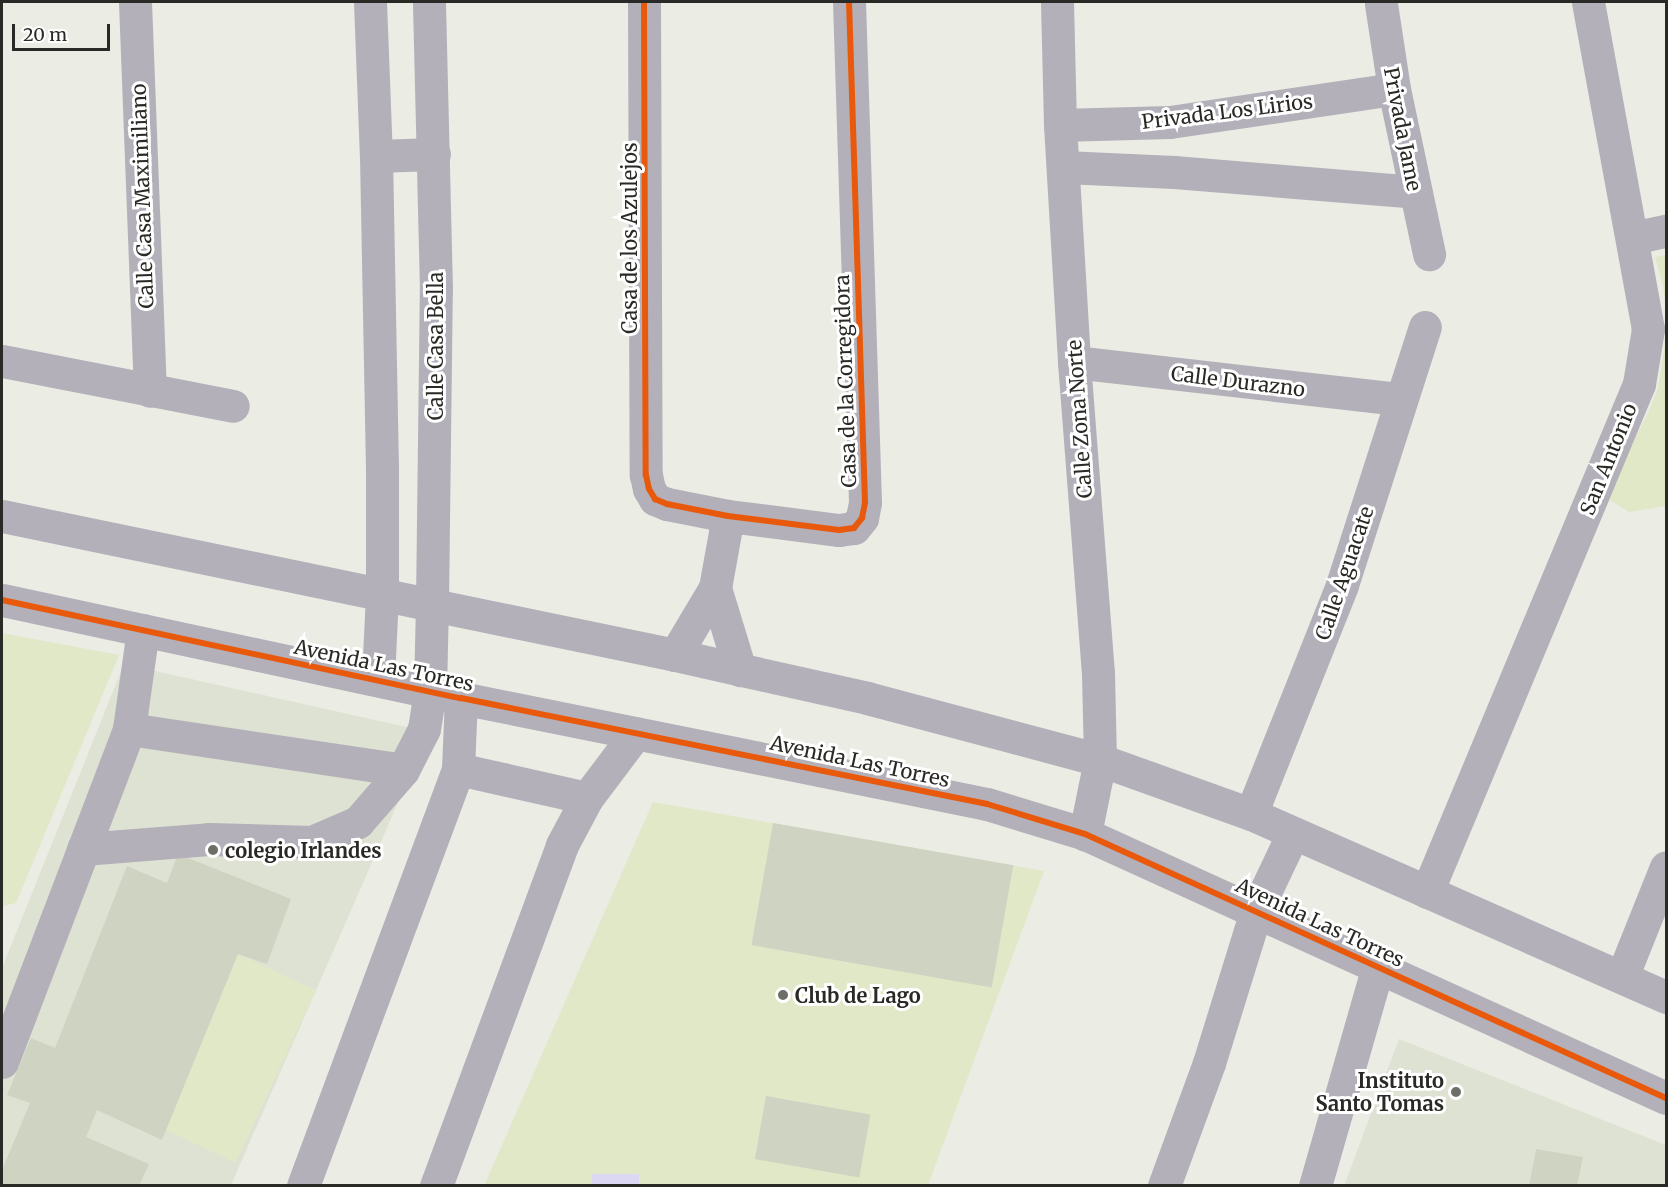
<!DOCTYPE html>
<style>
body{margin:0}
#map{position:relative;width:1668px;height:1187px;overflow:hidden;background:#ebece4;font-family:Merriweather,serif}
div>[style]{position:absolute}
.built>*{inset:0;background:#dee2d3}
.green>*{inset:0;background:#e0e8c8;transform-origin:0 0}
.water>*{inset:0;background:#dcd7f2;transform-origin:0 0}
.building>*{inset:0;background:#cfd3c1;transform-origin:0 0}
.minor>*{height:33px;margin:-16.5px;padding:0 16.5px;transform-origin:16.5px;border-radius:16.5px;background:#b3b0ba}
.cycleway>*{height:6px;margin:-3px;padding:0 3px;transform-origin:3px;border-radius:3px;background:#e8590c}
.dots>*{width:16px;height:16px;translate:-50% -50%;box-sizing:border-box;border:3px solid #fff;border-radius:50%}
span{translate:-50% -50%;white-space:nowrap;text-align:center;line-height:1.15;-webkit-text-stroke:6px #fff;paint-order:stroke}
.street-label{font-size:20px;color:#292a25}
.poi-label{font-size:20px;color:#292a25;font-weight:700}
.left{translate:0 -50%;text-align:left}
.right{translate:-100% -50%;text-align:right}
.frame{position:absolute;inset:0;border:3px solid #292a25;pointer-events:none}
.scale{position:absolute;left:12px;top:24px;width:98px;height:27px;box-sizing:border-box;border:3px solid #292a25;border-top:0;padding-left:8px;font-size:18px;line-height:21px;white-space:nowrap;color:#292a25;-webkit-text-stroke:4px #fff;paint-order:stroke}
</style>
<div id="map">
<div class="built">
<i style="clip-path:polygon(124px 664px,429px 732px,231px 1185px,2px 1185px,2px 968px)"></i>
<i style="clip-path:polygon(1399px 1039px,1666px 1145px,1666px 1185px,1344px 1186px)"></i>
</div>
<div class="green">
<i style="clip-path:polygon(1666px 255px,1666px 313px,1663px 285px,1655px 257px)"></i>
<i style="clip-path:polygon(1666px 338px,1666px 506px,1629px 512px,1605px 497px,1648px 413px,1658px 388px)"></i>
<i style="clip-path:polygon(2px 633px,119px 655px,16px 903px,2px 906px)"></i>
<i style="clip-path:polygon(653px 802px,1044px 871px,928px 1185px,484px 1186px)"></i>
<i style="left:238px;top:954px;width:86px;height:190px;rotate:25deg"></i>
</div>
<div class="water">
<i style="left:592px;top:1174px;width:47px;height:11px"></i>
</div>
<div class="building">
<i style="left:773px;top:823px;width:244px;height:124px;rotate:10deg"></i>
<i style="clip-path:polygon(178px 854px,291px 899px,267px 964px,238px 954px,162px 1140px,97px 1110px,86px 1137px,149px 1164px,139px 1186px,2px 1186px,2px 1170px,30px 1103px,7px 1095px,31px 1038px,55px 1048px,127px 866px,167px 883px)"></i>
<i style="left:766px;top:1096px;width:106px;height:64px;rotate:10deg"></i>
<i style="clip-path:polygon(1536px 1149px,1583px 1157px,1577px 1186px,1529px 1186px)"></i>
</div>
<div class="minor">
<i style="left:135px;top:2px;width:389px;rotate:87.8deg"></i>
<i style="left:370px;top:2px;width:154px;rotate:87.8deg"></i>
<i style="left:376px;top:156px;width:314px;rotate:88.9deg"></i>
<i style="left:382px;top:470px;width:124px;rotate:90deg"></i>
<i style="left:382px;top:594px;width:86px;rotate:92.7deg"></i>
<i style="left:644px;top:2px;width:473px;rotate:89.8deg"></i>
<i style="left:646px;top:475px;width:14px;rotate:78deg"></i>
<i style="left:649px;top:489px;width:12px;rotate:59deg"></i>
<i style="left:655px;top:499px;width:13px;rotate:23deg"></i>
<i style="left:667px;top:504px;width:62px;rotate:11.1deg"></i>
<i style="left:728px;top:516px;width:112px;rotate:7.2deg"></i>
<i style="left:839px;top:530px;width:15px;rotate:-8deg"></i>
<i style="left:854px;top:528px;width:13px;rotate:-51deg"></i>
<i style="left:862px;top:518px;width:16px;rotate:-79deg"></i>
<i style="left:865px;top:502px;width:500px;rotate:-91.83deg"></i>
<i style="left:1057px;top:2px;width:123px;rotate:88.6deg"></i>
<i style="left:1060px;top:125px;width:237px;rotate:86.6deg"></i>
<i style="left:1074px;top:362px;width:312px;rotate:85.6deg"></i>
<i style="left:1098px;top:673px;width:87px;rotate:88.7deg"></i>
<i style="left:1100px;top:760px;width:76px;rotate:101.5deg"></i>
<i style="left:1381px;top:4px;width:86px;rotate:81.3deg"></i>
<i style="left:1394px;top:89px;width:169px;rotate:78deg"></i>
<i style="left:1060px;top:125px;width:110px;rotate:-1.6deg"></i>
<i style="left:1170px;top:122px;width:226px;rotate:-8.4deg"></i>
<i style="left:376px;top:156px;width:58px;rotate:-2deg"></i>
<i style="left:1064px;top:167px;width:110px;rotate:2.6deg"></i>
<i style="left:1174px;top:172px;width:242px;rotate:4.7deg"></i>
<i style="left:1632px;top:238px;width:35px;rotate:-12deg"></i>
<i style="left:2px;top:361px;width:235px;rotate:11deg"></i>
<i style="left:1074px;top:362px;width:329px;rotate:6.5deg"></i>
<i style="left:2px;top:516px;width:687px;rotate:11.67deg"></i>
<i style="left:675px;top:655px;width:197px;rotate:12.6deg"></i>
<i style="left:867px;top:698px;width:241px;rotate:14.9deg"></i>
<i style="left:1100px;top:760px;width:160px;rotate:19.7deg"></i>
<i style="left:1251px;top:814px;width:454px;rotate:23.8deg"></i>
<i style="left:715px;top:588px;width:86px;rotate:73deg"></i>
<i style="left:2px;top:600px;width:469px;rotate:12.1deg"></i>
<i style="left:461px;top:698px;width:537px;rotate:11.39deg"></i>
<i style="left:987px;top:804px;width:102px;rotate:17deg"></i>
<i style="left:1085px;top:834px;width:638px;rotate:24.44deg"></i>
<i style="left:675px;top:655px;width:78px;rotate:-59.2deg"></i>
<i style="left:715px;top:588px;width:73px;rotate:-79.8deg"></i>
<i style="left:129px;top:729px;width:277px;rotate:8.5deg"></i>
<i style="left:587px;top:798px;width:81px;rotate:-53deg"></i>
<i style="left:1251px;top:814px;width:246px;rotate:-68.3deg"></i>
<i style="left:1342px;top:585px;width:271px;rotate:-72.2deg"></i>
<i style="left:83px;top:849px;width:126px;rotate:-4.5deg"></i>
<i style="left:209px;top:839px;width:103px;rotate:1.7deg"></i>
<i style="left:312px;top:842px;width:50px;rotate:-23.5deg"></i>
<i style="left:358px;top:822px;width:69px;rotate:-49.1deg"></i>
<i style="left:403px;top:770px;width:46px;rotate:-62.9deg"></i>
<i style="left:424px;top:729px;width:38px;rotate:-81deg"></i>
<i style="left:430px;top:691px;width:87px;rotate:-88.7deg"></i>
<i style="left:432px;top:604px;width:314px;rotate:-89.3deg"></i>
<i style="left:436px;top:290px;width:288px;rotate:-91.4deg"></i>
<i style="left:1427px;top:892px;width:550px;rotate:-67.35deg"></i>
<i style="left:1639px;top:384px;width:56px;rotate:-80.7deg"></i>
<i style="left:1648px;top:329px;width:332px;rotate:-100.4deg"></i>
<i style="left:1622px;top:977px;width:118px;rotate:-68.2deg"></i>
<i style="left:2px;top:1062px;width:356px;rotate:-69.1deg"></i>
<i style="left:129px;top:729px;width:100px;rotate:-82deg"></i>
<i style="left:303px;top:1186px;width:445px;rotate:-69.6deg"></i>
<i style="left:458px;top:769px;width:71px;rotate:-87.6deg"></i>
<i style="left:436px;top:1186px;width:364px;rotate:-69.7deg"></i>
<i style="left:562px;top:845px;width:53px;rotate:-62deg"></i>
<i style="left:587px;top:798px;width:132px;rotate:-167.3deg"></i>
<i style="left:1164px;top:1186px;width:131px;rotate:-69.9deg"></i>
<i style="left:1209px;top:1063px;width:159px;rotate:-72.8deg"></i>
<i style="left:1256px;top:911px;width:86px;rotate:-64.6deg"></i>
<i style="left:1315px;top:1186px;width:228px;rotate:-74deg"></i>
</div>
<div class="cycleway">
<i style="left:644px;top:2px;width:473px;rotate:89.8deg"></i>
<i style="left:646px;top:475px;width:14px;rotate:78deg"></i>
<i style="left:649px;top:489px;width:12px;rotate:59deg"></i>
<i style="left:655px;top:499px;width:13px;rotate:23deg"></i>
<i style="left:667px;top:504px;width:62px;rotate:11.1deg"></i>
<i style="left:728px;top:516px;width:112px;rotate:7.2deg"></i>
<i style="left:839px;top:530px;width:15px;rotate:-8deg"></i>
<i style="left:854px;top:528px;width:13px;rotate:-51deg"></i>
<i style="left:862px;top:518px;width:16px;rotate:-79deg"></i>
<i style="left:865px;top:502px;width:500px;rotate:-91.83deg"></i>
<i style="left:2px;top:600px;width:469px;rotate:12.1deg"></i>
<i style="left:461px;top:698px;width:537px;rotate:11.39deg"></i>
<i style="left:987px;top:804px;width:102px;rotate:17deg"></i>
<i style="left:1085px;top:834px;width:638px;rotate:24.44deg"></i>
</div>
<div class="dots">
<i style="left:213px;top:850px;background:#6d6e68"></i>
<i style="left:783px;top:995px;background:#6d6e68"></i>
<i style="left:1456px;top:1092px;background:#6d6e68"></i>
</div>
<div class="street-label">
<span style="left:1227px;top:111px;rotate:-7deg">Privada Los Lirios</span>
<span style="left:1403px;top:129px;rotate:79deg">Privada Jame</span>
<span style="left:142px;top:196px;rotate:-92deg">Calle Casa Maximiliano</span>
<span style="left:629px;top:238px;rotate:-90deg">Casa de los Azulejos</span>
<span style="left:435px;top:346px;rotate:-90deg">Calle Casa Bella</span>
<span style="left:845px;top:381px;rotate:-92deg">Casa de la Corregidora</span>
<span style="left:1238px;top:381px;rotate:7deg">Calle Durazno</span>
<span style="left:1079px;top:419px;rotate:-94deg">Calle Zona Norte</span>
<span style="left:1608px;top:459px;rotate:-68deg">San Antonio</span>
<span style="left:1344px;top:573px;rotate:-71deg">Calle Aguacate</span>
<span style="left:384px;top:665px;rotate:12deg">Avenida Las Torres</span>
<span style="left:860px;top:761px;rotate:12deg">Avenida Las Torres</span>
<span style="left:1320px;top:922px;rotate:25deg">Avenida Las Torres</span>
</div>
<div class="poi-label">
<span class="left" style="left:225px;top:850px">colegio Irlandes</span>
<span class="left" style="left:795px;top:995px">Club de Lago</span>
<span class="right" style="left:1444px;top:1092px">Instituto<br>Santo Tomas</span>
</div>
<div class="frame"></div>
<div class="scale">20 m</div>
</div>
